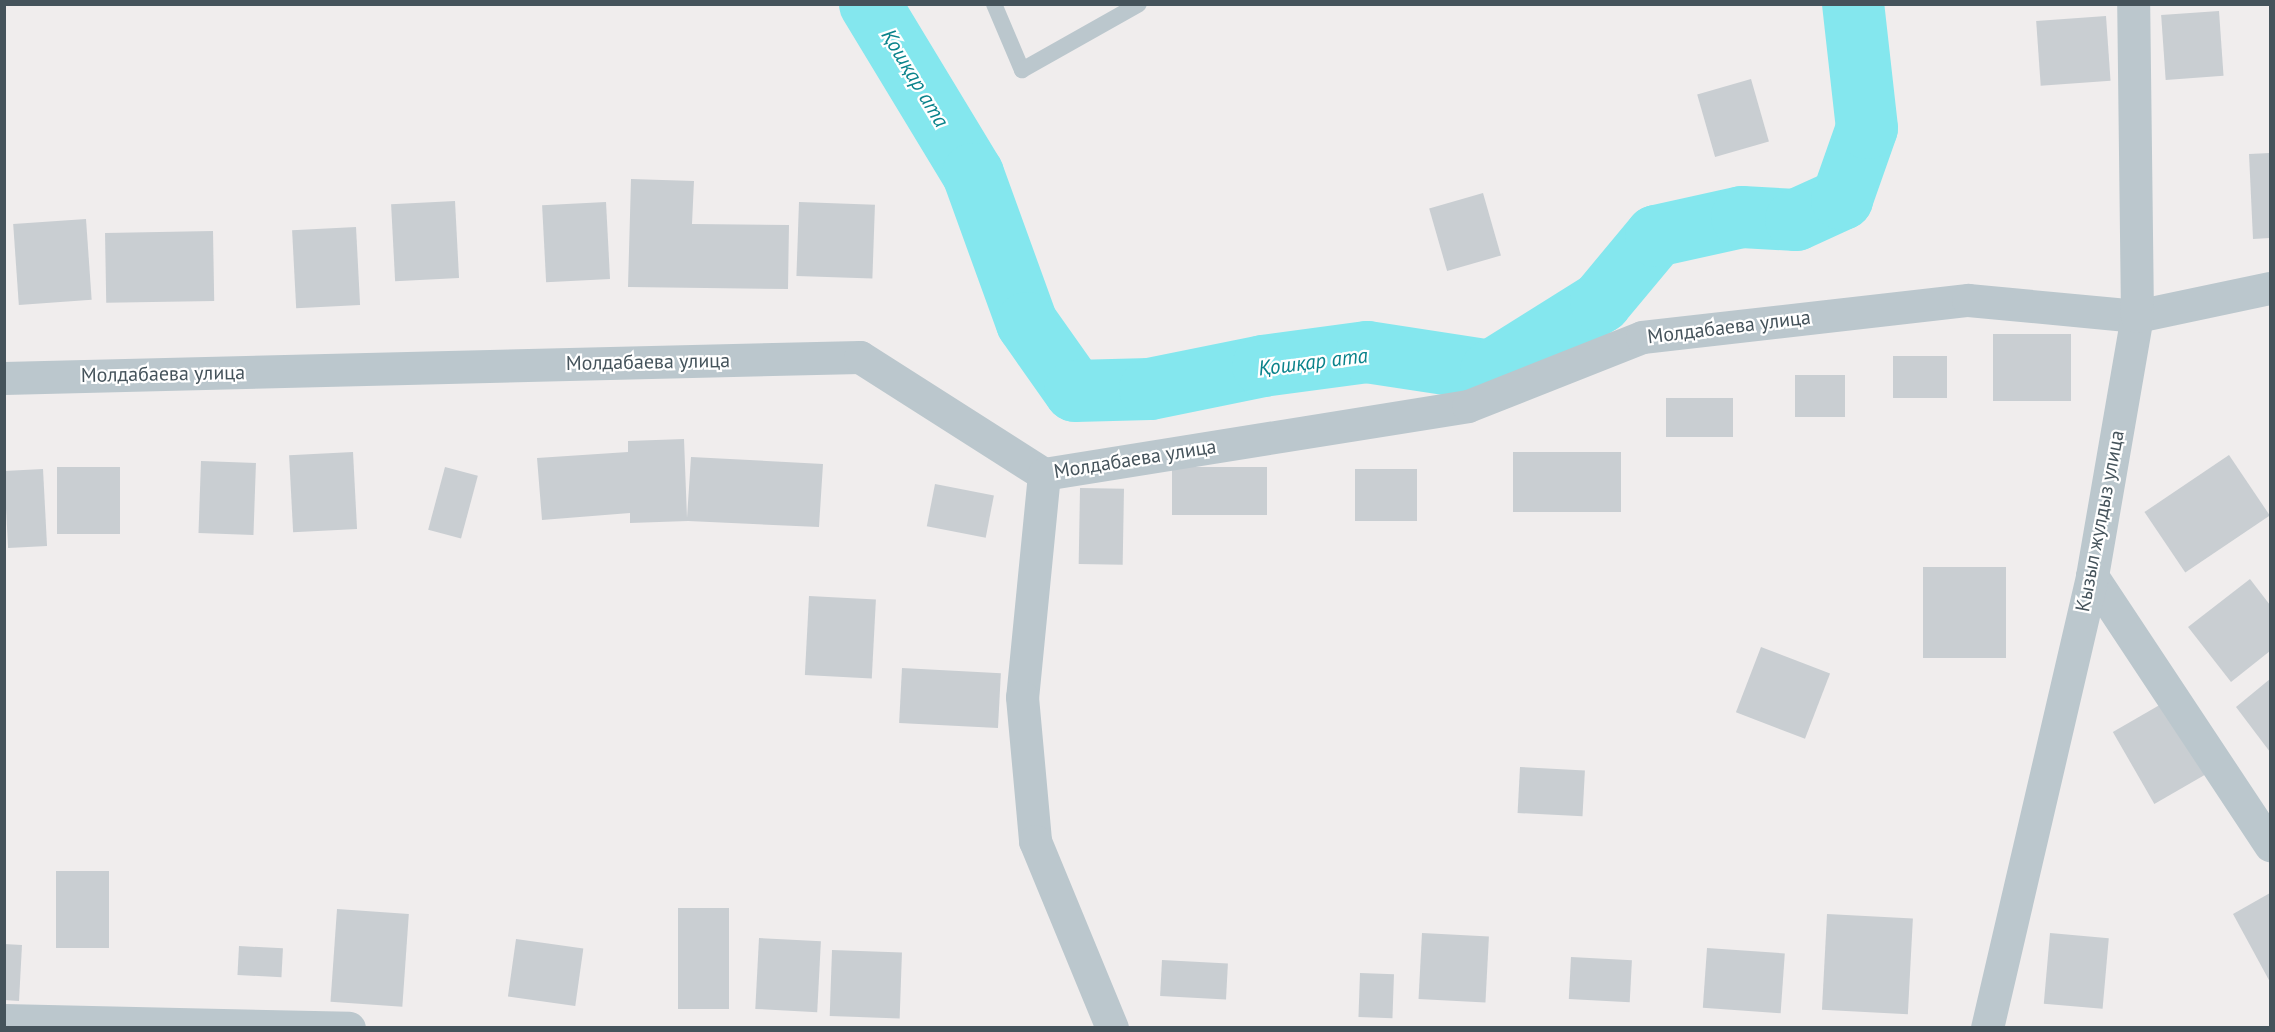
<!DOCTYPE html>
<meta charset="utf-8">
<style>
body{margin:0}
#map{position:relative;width:2275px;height:1032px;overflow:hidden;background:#f0eded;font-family:"PT Sans",sans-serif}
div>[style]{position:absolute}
.river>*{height:62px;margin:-31px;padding:0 31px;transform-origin:31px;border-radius:31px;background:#84e7ee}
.building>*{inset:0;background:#c9ced2;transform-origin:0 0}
.service>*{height:16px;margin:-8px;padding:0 8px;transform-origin:8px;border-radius:8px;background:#bbc7cd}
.minor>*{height:33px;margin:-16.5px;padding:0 16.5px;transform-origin:16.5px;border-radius:16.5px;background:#bbc7cd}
span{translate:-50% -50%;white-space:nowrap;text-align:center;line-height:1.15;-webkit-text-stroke:4.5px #fff;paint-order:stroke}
.street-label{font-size:20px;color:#45535b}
.water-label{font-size:21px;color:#0a838b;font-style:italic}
.frame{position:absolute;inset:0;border:6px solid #45535b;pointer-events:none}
</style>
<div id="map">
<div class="river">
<i style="left:870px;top:4px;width:199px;rotate:58.8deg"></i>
<i style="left:973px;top:174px;width:158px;rotate:70.1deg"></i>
<i style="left:1027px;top:323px;width:83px;rotate:54.8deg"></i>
<i style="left:1075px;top:391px;width:75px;rotate:-1.5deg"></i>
<i style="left:1150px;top:389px;width:115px;rotate:-11.5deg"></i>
<i style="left:1263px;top:366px;width:105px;rotate:-7.7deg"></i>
<i style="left:1367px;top:352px;width:125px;rotate:8.7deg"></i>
<i style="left:1491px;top:371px;width:130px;rotate:-32.1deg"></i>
<i style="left:1601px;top:302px;width:86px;rotate:-50.2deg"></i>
<i style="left:1656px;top:236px;width:88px;rotate:-12.5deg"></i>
<i style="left:1742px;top:217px;width:54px;rotate:3.2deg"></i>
<i style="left:1796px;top:220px;width:51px;rotate:-24.5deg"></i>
<i style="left:1842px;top:199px;width:75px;rotate:-70.6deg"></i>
<i style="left:1867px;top:128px;width:125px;rotate:-96.4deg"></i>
</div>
<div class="building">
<i style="left:2219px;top:11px;width:65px;height:58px;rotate:86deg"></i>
<i style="left:2106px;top:16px;width:65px;height:70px;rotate:86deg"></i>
<i style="left:1751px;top:79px;width:65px;height:56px;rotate:74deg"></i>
<i style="clip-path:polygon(2270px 153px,2270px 238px,2253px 239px,2249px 154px)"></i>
<i style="clip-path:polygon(631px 179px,694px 181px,692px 224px,789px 225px,788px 289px,628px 287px)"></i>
<i style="left:1483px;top:193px;width:65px;height:56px;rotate:74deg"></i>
<i style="left:455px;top:201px;width:77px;height:64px;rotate:87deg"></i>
<i style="left:606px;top:202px;width:77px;height:64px;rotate:87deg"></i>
<i style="left:799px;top:202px;width:76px;height:74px;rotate:2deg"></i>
<i style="left:86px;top:219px;width:81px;height:73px;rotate:86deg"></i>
<i style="left:356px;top:227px;width:78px;height:64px;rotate:87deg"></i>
<i style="left:213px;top:231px;width:70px;height:108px;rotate:89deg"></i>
<i style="left:1993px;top:334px;width:78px;height:67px"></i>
<i style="left:1893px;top:356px;width:54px;height:42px"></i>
<i style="left:1795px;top:375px;width:50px;height:42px"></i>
<i style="left:1666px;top:398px;width:67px;height:39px"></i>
<i style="clip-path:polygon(684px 439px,687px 518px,691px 457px,823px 464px,819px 527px,688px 521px,630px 523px,630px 513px,542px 520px,537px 458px,628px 452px,628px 441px)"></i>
<i style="left:353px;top:452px;width:77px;height:64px;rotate:87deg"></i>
<i style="left:1513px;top:452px;width:108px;height:60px"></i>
<i style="left:2229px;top:455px;width:73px;height:102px;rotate:56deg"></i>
<i style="left:201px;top:461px;width:55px;height:72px;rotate:2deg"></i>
<i style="left:57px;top:467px;width:63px;height:67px"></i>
<i style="left:445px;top:467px;width:34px;height:65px;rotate:15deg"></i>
<i style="left:1267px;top:467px;width:48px;height:95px;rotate:90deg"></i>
<i style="left:43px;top:469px;width:77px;height:39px;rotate:87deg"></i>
<i style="left:1355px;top:469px;width:62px;height:52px"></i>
<i style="left:935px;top:484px;width:60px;height:43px;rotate:11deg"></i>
<i style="left:1080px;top:488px;width:44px;height:76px;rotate:1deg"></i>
<i style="left:1923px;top:567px;width:83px;height:91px"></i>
<i style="clip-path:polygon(2250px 579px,2270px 605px,2270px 651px,2231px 682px,2188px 627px)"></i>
<i style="left:809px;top:596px;width:67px;height:79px;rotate:3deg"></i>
<i style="left:1761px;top:647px;width:74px;height:70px;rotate:21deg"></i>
<i style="left:902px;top:668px;width:99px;height:55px;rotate:3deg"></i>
<i style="clip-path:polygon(2270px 679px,2270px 752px,2236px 707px)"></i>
<i style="left:2170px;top:699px;width:83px;height:66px;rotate:60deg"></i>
<i style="left:1520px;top:767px;width:65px;height:46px;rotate:3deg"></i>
<i style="left:56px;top:871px;width:53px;height:77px"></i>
<i style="clip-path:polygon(2270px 893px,2270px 982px,2233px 914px)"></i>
<i style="left:678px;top:908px;width:51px;height:101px"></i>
<i style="left:337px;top:909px;width:72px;height:93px;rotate:4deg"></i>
<i style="left:1827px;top:914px;width:86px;height:96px;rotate:3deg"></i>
<i style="left:1422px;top:933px;width:67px;height:66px;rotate:3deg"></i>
<i style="left:2050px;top:933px;width:59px;height:71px;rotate:5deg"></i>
<i style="left:759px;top:938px;width:62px;height:71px;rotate:3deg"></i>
<i style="left:516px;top:939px;width:68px;height:58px;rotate:8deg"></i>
<i style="clip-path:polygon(4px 944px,22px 945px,19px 1001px,4px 1000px)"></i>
<i style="left:239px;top:946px;width:44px;height:29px;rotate:3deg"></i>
<i style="left:1707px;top:948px;width:78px;height:60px;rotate:4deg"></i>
<i style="left:832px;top:950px;width:70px;height:66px;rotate:2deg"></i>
<i style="left:1571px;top:957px;width:61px;height:42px;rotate:3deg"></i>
<i style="left:1162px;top:960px;width:66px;height:36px;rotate:3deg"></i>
<i style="left:1360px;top:973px;width:34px;height:44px;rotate:2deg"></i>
</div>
<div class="service">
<i style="left:994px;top:4px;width:72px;rotate:67deg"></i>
<i style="left:1022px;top:70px;width:134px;rotate:-29.4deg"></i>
</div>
<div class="minor">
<i style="left:4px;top:378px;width:856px;rotate:-1.41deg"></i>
<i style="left:860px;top:357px;width:218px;rotate:32.5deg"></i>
<i style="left:1044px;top:474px;width:429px;rotate:-9.1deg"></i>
<i style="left:1468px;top:406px;width:187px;rotate:-21.6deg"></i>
<i style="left:1642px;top:337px;width:328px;rotate:-6.5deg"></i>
<i style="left:1968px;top:300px;width:170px;rotate:5.4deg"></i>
<i style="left:2137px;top:316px;width:136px;rotate:-11.9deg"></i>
<i style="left:1044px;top:474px;width:224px;rotate:95.6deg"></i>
<i style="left:1022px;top:697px;width:145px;rotate:84.8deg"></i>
<i style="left:1035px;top:841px;width:202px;rotate:67.6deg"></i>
<i style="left:2092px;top:576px;width:323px;rotate:56.5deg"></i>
<i style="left:4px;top:1020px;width:345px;rotate:1.3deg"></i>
<i style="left:1987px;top:1028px;width:464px;rotate:-76.9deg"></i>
<i style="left:2092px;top:576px;width:264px;rotate:-80.2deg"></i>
<i style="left:2137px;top:316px;width:312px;rotate:-90.7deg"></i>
</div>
<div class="street-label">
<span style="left:1729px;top:327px;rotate:-7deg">Молдабаева улица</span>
<span style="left:648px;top:362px;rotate:-1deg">Молдабаева улица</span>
<span style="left:163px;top:374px;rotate:-1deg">Молдабаева улица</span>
<span style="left:1135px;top:459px;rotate:-9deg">Молдабаева улица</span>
<span style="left:2100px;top:521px;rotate:-79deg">Кызыл жулдыз улица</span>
</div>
<div class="water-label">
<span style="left:915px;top:78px;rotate:59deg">Қошқар ата</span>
<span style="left:1313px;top:362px;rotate:-7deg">Қошқар ата</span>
</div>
<div class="frame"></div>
</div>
